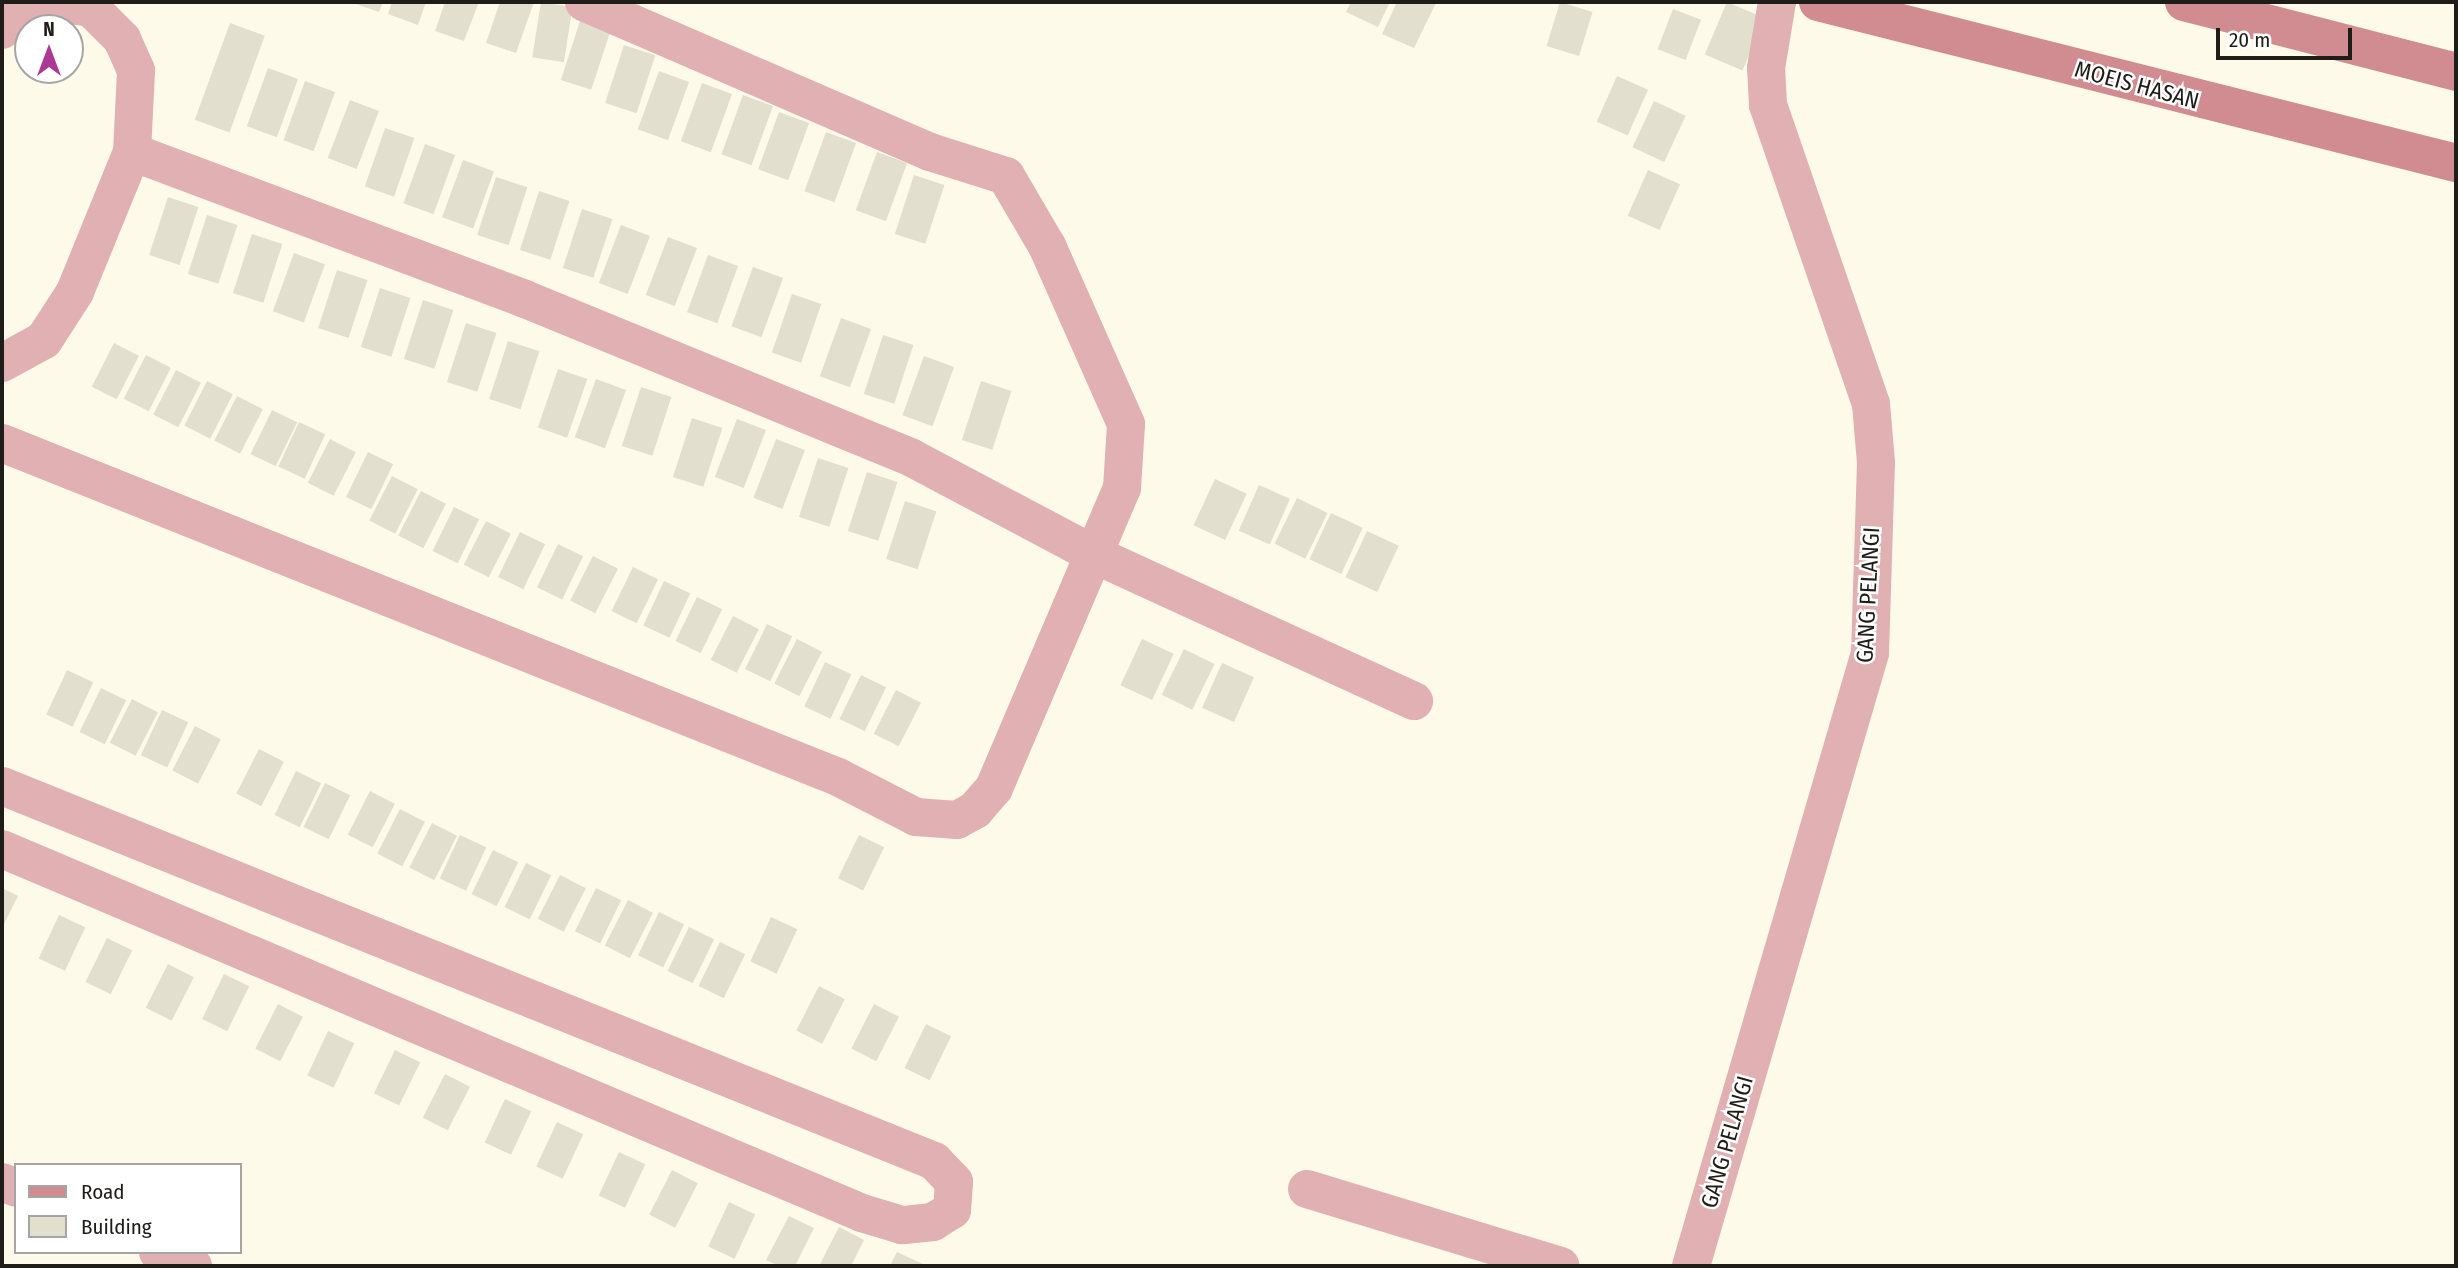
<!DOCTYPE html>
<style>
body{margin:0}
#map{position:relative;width:2458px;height:1268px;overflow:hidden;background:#fefaea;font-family:"Fira Sans Condensed",sans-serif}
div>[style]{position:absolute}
.building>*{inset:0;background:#e2dfcf;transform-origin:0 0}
.minor>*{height:38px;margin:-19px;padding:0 19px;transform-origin:19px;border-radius:19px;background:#e0b0b3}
.secondary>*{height:38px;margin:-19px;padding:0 19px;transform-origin:19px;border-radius:19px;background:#d08c90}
span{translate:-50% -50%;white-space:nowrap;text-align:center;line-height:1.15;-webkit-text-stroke:5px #fff;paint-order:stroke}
.street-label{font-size:23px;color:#1f1d18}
.frame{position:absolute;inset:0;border:4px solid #1f1d18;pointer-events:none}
.legend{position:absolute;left:14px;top:1163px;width:228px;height:91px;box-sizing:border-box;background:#fff;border:2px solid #a5a5a3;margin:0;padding:9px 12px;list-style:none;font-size:21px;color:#1f1d18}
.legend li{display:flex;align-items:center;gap:14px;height:35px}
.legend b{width:35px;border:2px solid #a5a5a3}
.north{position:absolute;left:14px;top:14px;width:70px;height:70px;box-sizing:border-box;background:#fff;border:2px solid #a5a5a3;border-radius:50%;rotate:0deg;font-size:19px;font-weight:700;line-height:28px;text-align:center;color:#1f1d18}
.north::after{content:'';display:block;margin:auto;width:24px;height:32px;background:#ab3892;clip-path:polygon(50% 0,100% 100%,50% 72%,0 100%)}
.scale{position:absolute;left:2216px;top:28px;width:136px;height:32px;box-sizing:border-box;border:4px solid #1f1d18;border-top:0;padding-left:9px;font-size:21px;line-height:24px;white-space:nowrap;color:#1f1d18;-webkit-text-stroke:5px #fff;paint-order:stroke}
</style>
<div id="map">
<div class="building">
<i style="clip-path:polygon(350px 2px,383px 2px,379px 12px)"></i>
<i style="clip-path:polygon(392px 2px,426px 2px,418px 25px,388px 14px)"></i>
<i style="clip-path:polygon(445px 2px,479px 2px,464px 41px,435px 31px)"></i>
<i style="clip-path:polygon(500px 2px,534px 2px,516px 53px,486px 43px)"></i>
<i style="left:541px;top:2px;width:32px;height:56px;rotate:9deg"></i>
<i style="clip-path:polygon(1351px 2px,1390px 2px,1378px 27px,1346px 12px)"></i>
<i style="clip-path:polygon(1397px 2px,1436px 3px,1414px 48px,1382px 34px)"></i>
<i style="left:1560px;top:2px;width:34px;height:46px;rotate:17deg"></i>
<i style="left:1727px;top:2px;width:41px;height:57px;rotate:23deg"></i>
<i style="left:1673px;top:9px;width:30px;height:43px;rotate:21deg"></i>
<i style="left:580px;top:21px;width:32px;height:62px;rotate:18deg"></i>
<i style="left:230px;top:23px;width:37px;height:103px;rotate:20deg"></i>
<i style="left:624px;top:45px;width:33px;height:61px;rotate:18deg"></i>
<i style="left:268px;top:68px;width:32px;height:62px;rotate:20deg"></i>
<i style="left:659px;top:71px;width:32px;height:62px;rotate:20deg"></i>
<i style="left:1617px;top:76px;width:34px;height:50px;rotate:24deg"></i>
<i style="left:305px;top:81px;width:32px;height:63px;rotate:20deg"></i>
<i style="left:702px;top:83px;width:32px;height:62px;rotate:20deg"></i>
<i style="left:743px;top:95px;width:32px;height:63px;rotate:20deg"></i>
<i style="left:350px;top:100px;width:31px;height:62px;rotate:21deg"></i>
<i style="left:1654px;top:101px;width:35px;height:51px;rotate:25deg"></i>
<i style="left:779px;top:112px;width:32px;height:61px;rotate:20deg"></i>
<i style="left:385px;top:128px;width:31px;height:62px;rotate:19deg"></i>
<i style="left:826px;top:132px;width:32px;height:63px;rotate:20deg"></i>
<i style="left:425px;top:144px;width:32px;height:63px;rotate:20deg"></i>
<i style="left:877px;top:152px;width:32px;height:62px;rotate:20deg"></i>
<i style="left:463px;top:160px;width:33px;height:61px;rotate:20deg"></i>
<i style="left:1648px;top:170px;width:35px;height:50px;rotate:24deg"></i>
<i style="left:914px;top:175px;width:32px;height:62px;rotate:18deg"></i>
<i style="left:496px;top:177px;width:33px;height:61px;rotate:18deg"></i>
<i style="left:539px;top:191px;width:32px;height:62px;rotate:18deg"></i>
<i style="left:168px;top:197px;width:32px;height:61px;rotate:18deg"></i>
<i style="left:582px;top:209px;width:32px;height:62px;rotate:18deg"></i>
<i style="left:207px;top:215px;width:32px;height:62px;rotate:18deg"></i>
<i style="left:621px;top:225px;width:31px;height:62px;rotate:21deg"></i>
<i style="left:252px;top:234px;width:32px;height:62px;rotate:18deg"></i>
<i style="left:668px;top:237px;width:31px;height:62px;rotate:21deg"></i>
<i style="left:294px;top:253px;width:33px;height:62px;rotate:20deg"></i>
<i style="left:708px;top:255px;width:32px;height:61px;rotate:20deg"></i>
<i style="left:753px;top:267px;width:32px;height:63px;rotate:20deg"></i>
<i style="left:337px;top:270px;width:32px;height:61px;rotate:18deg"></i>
<i style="left:380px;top:288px;width:32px;height:62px;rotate:18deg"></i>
<i style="left:792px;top:294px;width:31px;height:62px;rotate:19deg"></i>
<i style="left:423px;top:300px;width:32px;height:62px;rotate:18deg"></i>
<i style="left:841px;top:318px;width:32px;height:62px;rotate:20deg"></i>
<i style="left:466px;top:323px;width:32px;height:62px;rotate:18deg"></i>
<i style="left:883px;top:335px;width:32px;height:62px;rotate:18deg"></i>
<i style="left:508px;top:341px;width:33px;height:61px;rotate:18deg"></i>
<i style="left:114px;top:343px;width:28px;height:49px;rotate:27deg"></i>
<i style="left:146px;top:355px;width:28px;height:49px;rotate:27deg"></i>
<i style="left:924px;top:356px;width:32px;height:63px;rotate:20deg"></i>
<i style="left:558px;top:369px;width:31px;height:62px;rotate:19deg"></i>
<i style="left:176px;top:370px;width:28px;height:50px;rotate:27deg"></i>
<i style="left:596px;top:379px;width:32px;height:62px;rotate:20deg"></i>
<i style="left:207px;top:381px;width:29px;height:50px;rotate:27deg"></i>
<i style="left:981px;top:381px;width:32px;height:62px;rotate:18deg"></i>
<i style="left:641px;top:387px;width:32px;height:62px;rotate:18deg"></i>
<i style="left:237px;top:396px;width:29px;height:50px;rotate:27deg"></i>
<i style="left:272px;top:410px;width:28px;height:49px;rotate:26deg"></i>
<i style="left:692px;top:418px;width:32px;height:62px;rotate:18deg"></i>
<i style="left:737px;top:419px;width:31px;height:62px;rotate:21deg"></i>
<i style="left:299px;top:422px;width:29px;height:49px;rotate:25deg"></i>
<i style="left:330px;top:439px;width:29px;height:49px;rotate:27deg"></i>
<i style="left:776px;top:439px;width:31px;height:63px;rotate:21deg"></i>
<i style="left:368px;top:452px;width:28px;height:50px;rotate:26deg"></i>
<i style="left:818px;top:458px;width:32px;height:62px;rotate:18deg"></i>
<i style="left:867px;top:472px;width:32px;height:62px;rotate:18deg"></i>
<i style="left:392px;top:476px;width:29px;height:50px;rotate:27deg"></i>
<i style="left:1215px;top:479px;width:35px;height:51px;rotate:25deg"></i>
<i style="left:1259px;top:485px;width:34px;height:50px;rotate:24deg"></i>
<i style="left:421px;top:491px;width:28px;height:50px;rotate:27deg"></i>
<i style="left:1297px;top:498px;width:34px;height:51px;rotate:26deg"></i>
<i style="left:905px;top:501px;width:33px;height:61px;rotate:18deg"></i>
<i style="left:454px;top:507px;width:28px;height:49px;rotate:26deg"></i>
<i style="left:1331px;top:513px;width:35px;height:51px;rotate:25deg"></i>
<i style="left:486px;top:521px;width:28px;height:49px;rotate:27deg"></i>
<i style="left:1367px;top:531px;width:35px;height:51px;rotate:25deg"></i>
<i style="left:520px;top:532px;width:28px;height:50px;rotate:26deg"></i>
<i style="left:558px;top:544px;width:28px;height:48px;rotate:26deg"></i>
<i style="left:593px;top:556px;width:28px;height:50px;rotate:27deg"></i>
<i style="left:633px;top:567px;width:28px;height:49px;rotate:26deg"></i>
<i style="left:664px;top:581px;width:29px;height:49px;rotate:25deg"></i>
<i style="left:697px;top:597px;width:28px;height:49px;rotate:26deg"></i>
<i style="left:733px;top:616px;width:29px;height:49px;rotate:27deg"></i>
<i style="left:767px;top:624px;width:28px;height:50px;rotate:26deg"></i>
<i style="left:797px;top:639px;width:28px;height:50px;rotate:27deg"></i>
<i style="left:1142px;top:639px;width:35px;height:51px;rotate:25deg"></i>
<i style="left:1184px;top:649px;width:34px;height:51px;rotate:26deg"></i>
<i style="left:825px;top:662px;width:29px;height:49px;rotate:25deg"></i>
<i style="left:1222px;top:663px;width:35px;height:49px;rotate:24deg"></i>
<i style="left:67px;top:670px;width:29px;height:49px;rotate:25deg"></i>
<i style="left:861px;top:675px;width:28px;height:49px;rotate:26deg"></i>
<i style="left:101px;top:688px;width:28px;height:49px;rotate:26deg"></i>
<i style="left:896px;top:690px;width:28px;height:49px;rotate:27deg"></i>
<i style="left:132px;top:699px;width:29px;height:49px;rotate:27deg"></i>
<i style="left:162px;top:710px;width:29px;height:50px;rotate:25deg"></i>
<i style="left:195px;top:726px;width:29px;height:50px;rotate:27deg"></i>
<i style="left:259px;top:749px;width:28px;height:50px;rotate:27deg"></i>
<i style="left:296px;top:771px;width:28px;height:49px;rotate:26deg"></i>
<i style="left:325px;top:783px;width:28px;height:49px;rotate:26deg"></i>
<i style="left:370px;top:791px;width:28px;height:49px;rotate:27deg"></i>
<i style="left:400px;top:809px;width:28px;height:50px;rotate:27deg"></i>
<i style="left:432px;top:823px;width:28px;height:50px;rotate:27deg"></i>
<i style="left:460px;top:835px;width:29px;height:48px;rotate:25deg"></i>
<i style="left:859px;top:835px;width:28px;height:48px;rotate:26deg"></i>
<i style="left:493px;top:850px;width:28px;height:49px;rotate:26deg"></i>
<i style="left:526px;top:863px;width:28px;height:49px;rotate:26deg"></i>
<i style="left:560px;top:875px;width:29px;height:49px;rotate:27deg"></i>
<i style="clip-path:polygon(2px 888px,18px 896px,2px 928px)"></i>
<i style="left:596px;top:888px;width:28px;height:48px;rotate:26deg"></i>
<i style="left:628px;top:900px;width:28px;height:51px;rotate:27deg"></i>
<i style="left:659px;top:912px;width:28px;height:48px;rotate:26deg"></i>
<i style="left:59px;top:915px;width:29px;height:48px;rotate:25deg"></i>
<i style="left:771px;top:917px;width:29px;height:49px;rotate:25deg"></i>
<i style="left:689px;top:927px;width:28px;height:49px;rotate:26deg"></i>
<i style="left:107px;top:938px;width:28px;height:49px;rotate:26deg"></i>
<i style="left:720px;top:942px;width:28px;height:49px;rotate:26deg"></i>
<i style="left:168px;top:964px;width:29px;height:49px;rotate:27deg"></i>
<i style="left:224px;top:974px;width:28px;height:50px;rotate:26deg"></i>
<i style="left:819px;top:986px;width:29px;height:50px;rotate:27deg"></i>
<i style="left:278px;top:1004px;width:28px;height:50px;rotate:27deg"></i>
<i style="left:874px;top:1004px;width:28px;height:50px;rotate:27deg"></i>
<i style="left:926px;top:1024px;width:28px;height:49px;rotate:26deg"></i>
<i style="left:328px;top:1031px;width:29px;height:49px;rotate:25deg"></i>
<i style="left:395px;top:1050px;width:28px;height:48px;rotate:26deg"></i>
<i style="left:445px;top:1074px;width:28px;height:49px;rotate:27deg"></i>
<i style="left:505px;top:1099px;width:29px;height:48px;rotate:25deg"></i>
<i style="left:557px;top:1122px;width:29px;height:49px;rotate:25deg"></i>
<i style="left:619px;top:1152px;width:29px;height:48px;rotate:25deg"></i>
<i style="left:672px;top:1170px;width:29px;height:50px;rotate:27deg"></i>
<i style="left:729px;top:1202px;width:29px;height:49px;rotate:25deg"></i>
<i style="clip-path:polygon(789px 1216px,814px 1228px,795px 1266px,779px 1266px,766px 1260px)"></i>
<i style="clip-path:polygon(839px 1227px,864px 1240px,851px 1266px,819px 1266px)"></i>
<i style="clip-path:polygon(897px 1252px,923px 1264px,922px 1266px,890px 1266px)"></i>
</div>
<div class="minor">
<i style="left:2px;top:30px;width:19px;rotate:-47deg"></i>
<i style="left:15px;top:16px;width:40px;rotate:-18.9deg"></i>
<i style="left:53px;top:3px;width:38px;rotate:7deg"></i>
<i style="left:91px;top:8px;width:44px;rotate:45deg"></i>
<i style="left:122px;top:39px;width:35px;rotate:66deg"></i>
<i style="left:136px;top:71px;width:81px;rotate:92.8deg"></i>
<i style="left:132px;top:152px;width:151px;rotate:112.2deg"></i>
<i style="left:75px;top:292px;width:57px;rotate:122.9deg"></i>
<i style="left:44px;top:340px;width:48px;rotate:151.3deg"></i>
<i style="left:132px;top:152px;width:420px;rotate:20.5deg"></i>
<i style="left:525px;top:299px;width:418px;rotate:22.3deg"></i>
<i style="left:912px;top:458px;width:207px;rotate:27.9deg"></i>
<i style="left:1095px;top:555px;width:351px;rotate:24.6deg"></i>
<i style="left:2px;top:443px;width:900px;rotate:21.78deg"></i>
<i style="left:838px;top:777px;width:88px;rotate:27.1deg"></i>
<i style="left:916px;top:817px;width:41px;rotate:4.2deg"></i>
<i style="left:957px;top:820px;width:21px;rotate:-29deg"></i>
<i style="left:975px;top:810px;width:29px;rotate:-49deg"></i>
<i style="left:994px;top:788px;width:326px;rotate:-66.9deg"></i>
<i style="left:1122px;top:488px;width:64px;rotate:-86.4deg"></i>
<i style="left:1126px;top:424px;width:195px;rotate:-113.9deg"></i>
<i style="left:1047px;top:246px;width:81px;rotate:-120.4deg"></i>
<i style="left:1006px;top:176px;width:80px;rotate:-162.5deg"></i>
<i style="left:930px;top:152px;width:377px;rotate:-156.6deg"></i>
<i style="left:2px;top:786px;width:1005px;rotate:21.92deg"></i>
<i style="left:934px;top:1161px;width:29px;rotate:46deg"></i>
<i style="left:954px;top:1182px;width:28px;rotate:94deg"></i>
<i style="left:952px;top:1210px;width:22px;rotate:148deg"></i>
<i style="left:933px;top:1222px;width:31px;rotate:174deg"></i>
<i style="left:902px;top:1225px;width:42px;rotate:-163.3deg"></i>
<i style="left:862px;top:1213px;width:934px;rotate:-157.06deg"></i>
<i style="left:2px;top:1182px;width:15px;rotate:23deg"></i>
<i style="left:1307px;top:1189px;width:265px;rotate:16.9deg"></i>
<i style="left:158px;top:1252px;width:38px;rotate:22deg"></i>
<i style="left:1691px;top:1266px;width:639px;rotate:-73.72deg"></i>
<i style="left:1870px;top:653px;width:190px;rotate:-88.2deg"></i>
<i style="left:1876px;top:463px;width:59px;rotate:-94.8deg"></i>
<i style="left:1871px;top:404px;width:316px;rotate:-109deg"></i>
<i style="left:1768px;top:105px;width:37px;rotate:-93deg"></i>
<i style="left:1766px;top:68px;width:67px;rotate:-80.5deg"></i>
</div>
<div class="secondary">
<i style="left:1818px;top:2px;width:658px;rotate:14.16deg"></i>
<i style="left:2184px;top:2px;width:281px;rotate:14.4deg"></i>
</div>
<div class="street-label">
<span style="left:2137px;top:85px;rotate:15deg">MOEIS HASAN</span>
<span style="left:1868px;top:595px;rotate:-87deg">GANG PELANGI</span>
<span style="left:1727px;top:1142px;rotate:-74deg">GANG PELANGI</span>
</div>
<div class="frame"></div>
<ul class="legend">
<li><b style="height:9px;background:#d08c90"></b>Road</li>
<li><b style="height:19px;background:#e2dfcf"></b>Building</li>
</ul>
<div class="north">N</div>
<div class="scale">20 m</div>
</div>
